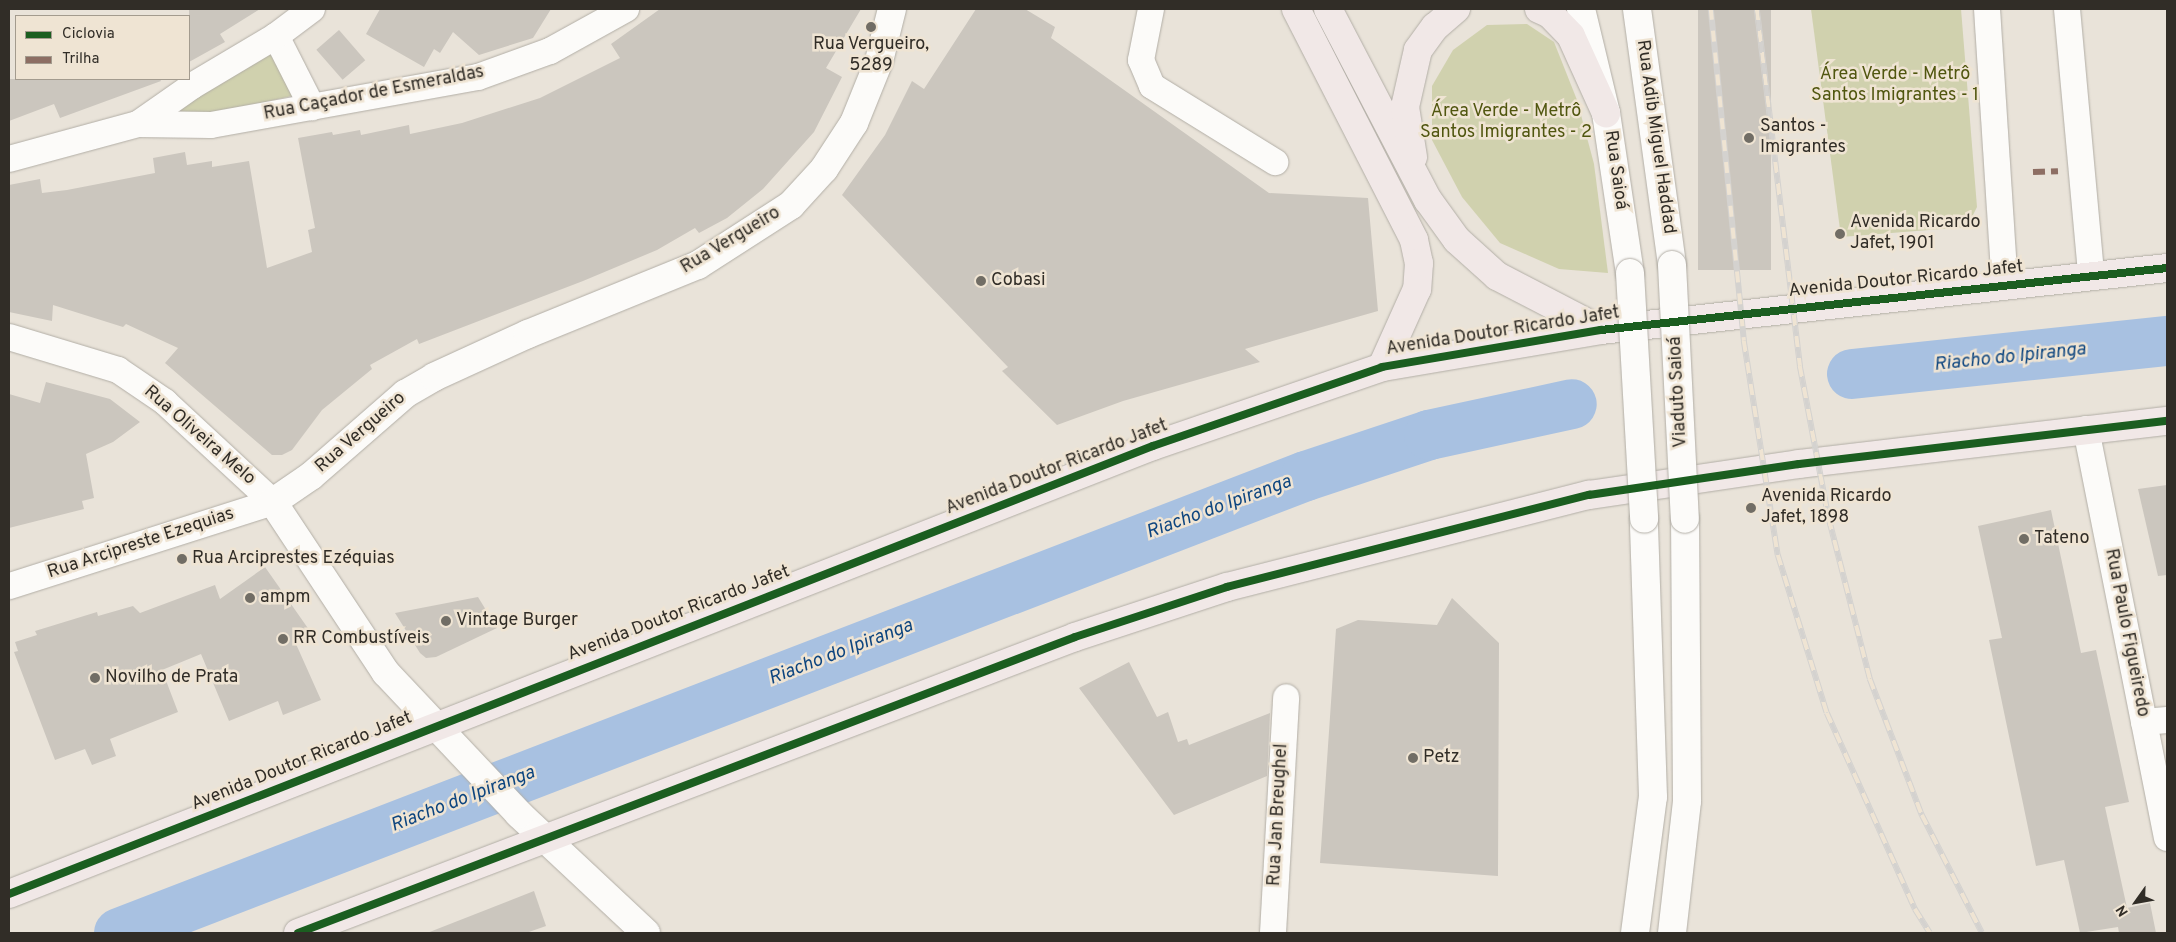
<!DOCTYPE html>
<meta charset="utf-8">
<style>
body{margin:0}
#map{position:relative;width:2176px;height:942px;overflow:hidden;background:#e9e3d9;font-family:Overpass,sans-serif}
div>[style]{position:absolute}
.green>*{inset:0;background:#d0d1ae}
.river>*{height:50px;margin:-25px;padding:0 25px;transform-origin:25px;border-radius:25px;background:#a8c1e1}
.building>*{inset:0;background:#cbc6be;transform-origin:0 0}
.roads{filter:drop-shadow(0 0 1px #b2aea6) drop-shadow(0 0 1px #b2aea6)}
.minor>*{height:26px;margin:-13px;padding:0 13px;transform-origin:13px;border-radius:13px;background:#fcfbf9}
.tertiary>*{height:28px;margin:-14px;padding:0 14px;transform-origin:14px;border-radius:14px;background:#fcfbf9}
.secondary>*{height:28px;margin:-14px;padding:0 14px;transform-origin:14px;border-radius:14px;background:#fcfbf9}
.primary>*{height:28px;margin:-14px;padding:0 14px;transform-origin:14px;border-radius:14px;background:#f1e8e7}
.rail>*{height:5.5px;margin-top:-2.75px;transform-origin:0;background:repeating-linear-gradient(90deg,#efe4d3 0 11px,#d4d2cf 0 22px);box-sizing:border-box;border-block:1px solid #d4d2cf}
.bridges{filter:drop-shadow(0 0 1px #b2aea6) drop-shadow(0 0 1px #b2aea6)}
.tertiary-bridge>*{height:28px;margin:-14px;padding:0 14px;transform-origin:14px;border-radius:14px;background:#fcfbf9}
.quiet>*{height:6px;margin-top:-3px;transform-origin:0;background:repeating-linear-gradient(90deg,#8d6e63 0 12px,transparent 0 18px)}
.cycleway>*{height:8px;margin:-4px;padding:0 4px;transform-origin:4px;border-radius:4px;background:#1b5e20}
.dots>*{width:14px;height:14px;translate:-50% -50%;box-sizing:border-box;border:2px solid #efe4d3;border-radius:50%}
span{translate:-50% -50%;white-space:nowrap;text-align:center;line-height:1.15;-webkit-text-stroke:5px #efe4d3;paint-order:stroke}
.poi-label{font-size:18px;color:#312d27}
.left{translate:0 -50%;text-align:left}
.park-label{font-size:18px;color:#50560f}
.street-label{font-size:18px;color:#312d27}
.water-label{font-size:19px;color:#0d457f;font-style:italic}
.frame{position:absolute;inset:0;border:10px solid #312d27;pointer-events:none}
.legend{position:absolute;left:15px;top:15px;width:175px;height:65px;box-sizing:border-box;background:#efe4d3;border:1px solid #a39b8e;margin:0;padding:6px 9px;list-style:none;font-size:15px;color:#312d27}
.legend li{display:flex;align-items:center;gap:10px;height:25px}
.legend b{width:25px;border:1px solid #a39b8e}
.north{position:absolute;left:2111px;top:877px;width:50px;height:50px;-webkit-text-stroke:4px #efe4d3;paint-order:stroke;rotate:238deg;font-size:14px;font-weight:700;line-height:20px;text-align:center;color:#312d27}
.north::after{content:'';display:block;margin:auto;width:18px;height:22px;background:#312d27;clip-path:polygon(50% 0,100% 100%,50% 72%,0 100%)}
</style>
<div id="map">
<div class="green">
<i style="clip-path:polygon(1811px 9px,1961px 9px,1977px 207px,1967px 227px,1841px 237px)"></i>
<i style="clip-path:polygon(1527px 24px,1554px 42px,1577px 100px,1594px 164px,1608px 273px,1559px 269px,1500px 243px,1462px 197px,1432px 140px,1432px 86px,1453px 50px,1487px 25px)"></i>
<i style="clip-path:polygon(272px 51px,296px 95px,193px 118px,165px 113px)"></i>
</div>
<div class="river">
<i style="left:1852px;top:374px;width:317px;rotate:-6deg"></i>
<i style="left:119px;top:933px;width:1272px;rotate:-21.06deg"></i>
<i style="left:1306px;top:476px;width:130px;rotate:-18.4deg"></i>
<i style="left:1429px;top:435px;width:146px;rotate:-12.2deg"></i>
</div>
<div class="building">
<i style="clip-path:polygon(189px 9px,260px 9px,220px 34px,225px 42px,189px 62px)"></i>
<i style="clip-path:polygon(380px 9px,551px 9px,533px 38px,479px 55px,453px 32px,440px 53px,434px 49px,424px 67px,366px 34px)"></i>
<i style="clip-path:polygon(660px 9px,861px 9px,826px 68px,842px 77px,814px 132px,763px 189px,727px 218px,699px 233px,695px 228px,657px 250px,583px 281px,419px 344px,417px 339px,370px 365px,372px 369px,322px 410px,292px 450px,282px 455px,272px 455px,165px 363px,178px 348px,126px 324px,123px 327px,53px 305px,52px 321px,9px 312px,9px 185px,40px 179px,42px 193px,67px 190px,155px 173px,153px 158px,185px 152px,187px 165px,212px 161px,212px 167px,249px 161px,267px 268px,312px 252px,308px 230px,315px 228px,298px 138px,332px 132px,333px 135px,360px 130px,361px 135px,409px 125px,410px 134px,462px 123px,540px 98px,620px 58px,611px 44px)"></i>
<i style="clip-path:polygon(976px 9px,1025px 9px,1055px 27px,1051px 38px,1269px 193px,1368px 198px,1378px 311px,1245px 349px,1260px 362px,1123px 401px,1057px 425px,1002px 371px,1008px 367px,842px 195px,885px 135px,912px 81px,924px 89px)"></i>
<i style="left:1698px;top:9px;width:73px;height:261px"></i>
<i style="left:339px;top:30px;width:40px;height:30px;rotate:49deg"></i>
<i style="clip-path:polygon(9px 79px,160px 79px,161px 81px,60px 118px,54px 104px,9px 121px)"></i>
<i style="clip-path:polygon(46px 382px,110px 399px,140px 422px,113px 442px,86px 454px,94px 498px,82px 501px,84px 509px,9px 528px,9px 394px,40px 403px)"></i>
<i style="clip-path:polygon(2167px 485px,2167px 575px,2158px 576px,2138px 489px)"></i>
<i style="clip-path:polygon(2051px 510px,2081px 653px,2096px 650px,2129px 802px,2105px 807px,2127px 908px,2150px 903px,2156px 933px,2119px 933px,2118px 927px,2080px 933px,2064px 860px,2036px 866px,1989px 640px,2002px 638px,1978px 526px)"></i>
<i style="clip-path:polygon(265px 567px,312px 634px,296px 644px,321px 700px,283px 715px,278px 701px,229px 721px,201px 654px,162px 670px,178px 712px,110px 739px,116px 756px,92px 765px,85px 749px,55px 760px,14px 652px,18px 651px,15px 642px,37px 635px,35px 631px,97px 612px,98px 616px,133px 606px,140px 613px,215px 585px,220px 599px)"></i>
<i style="clip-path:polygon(478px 597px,497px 628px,436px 657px,426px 658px,420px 653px,395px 613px)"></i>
<i style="clip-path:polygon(1452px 598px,1499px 643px,1498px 876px,1320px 863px,1336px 629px,1358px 620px,1437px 625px)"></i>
<i style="clip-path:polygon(1129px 662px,1157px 717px,1168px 712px,1178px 742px,1187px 739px,1189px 745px,1270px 713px,1267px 776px,1174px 815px,1079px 688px)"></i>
<i style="clip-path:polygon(534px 891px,546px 926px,526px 933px,427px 933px)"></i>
</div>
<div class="roads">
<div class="minor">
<i style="left:1151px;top:9px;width:52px;rotate:101.1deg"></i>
<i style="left:1141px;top:60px;width:28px;rotate:67deg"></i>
<i style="left:1152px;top:86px;width:145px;rotate:31.7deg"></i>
<i style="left:1987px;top:9px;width:276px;rotate:86.3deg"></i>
<i style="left:2067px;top:9px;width:267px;rotate:84.8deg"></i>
<i style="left:276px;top:36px;width:80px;rotate:63.1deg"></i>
<i style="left:138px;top:124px;width:73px;rotate:0.8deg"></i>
<i style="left:211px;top:125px;width:271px;rotate:-10.2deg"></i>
<i style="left:478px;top:77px;width:77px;rotate:-19.9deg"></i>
<i style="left:550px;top:51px;width:87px;rotate:-28.9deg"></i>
<i style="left:9px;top:159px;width:134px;rotate:-15.2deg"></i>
<i style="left:138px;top:124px;width:66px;rotate:-35.1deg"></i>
<i style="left:192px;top:86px;width:98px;rotate:-30.8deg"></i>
<i style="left:276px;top:36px;width:45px;rotate:-36.9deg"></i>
<i style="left:9px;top:337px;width:114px;rotate:16.8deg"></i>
<i style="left:118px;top:370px;width:57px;rotate:34.2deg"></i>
<i style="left:165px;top:402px;width:147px;rotate:42.8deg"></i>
<i style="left:273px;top:502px;width:277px;rotate:162.3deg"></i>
<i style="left:2086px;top:429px;width:417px;rotate:78.8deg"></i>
<i style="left:2144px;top:722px;width:23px;rotate:-5deg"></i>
<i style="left:1273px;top:933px;width:236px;rotate:-86.8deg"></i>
</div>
<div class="tertiary">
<i style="left:1581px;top:9px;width:107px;rotate:76.5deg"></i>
<i style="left:1606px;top:113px;width:162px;rotate:81.5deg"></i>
<i style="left:1637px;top:9px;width:258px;rotate:82.2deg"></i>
<i style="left:1635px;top:933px;width:137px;rotate:-82.5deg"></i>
<i style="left:1653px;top:797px;width:278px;rotate:-91.9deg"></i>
<i style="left:1672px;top:933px;width:133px;rotate:-83.5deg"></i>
<i style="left:1687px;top:801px;width:282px;rotate:-90.4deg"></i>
</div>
<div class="secondary">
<i style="left:646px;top:933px;width:174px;rotate:-136.9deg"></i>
<i style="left:519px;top:814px;width:194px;rotate:-133.3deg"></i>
<i style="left:386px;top:673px;width:205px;rotate:-123.5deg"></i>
<i style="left:273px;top:502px;width:46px;rotate:-34.4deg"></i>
<i style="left:311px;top:476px;width:125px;rotate:-41.1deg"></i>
<i style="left:405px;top:394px;width:34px;rotate:-30deg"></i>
<i style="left:434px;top:377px;width:103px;rotate:-24.6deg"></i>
<i style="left:528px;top:334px;width:183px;rotate:-22.1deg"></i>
<i style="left:698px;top:265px;width:111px;rotate:-32.8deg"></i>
<i style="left:791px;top:205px;width:49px;rotate:-47.5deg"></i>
<i style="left:824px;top:169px;width:55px;rotate:-56.9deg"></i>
<i style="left:854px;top:123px;width:67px;rotate:-68deg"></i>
<i style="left:879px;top:61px;width:54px;rotate:-76deg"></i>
</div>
<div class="primary">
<i style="left:1296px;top:9px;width:259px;rotate:62.9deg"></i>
<i style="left:1414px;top:240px;width:24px;rotate:78deg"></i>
<i style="left:1419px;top:263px;width:26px;rotate:94deg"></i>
<i style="left:1417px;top:289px;width:85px;rotate:114.2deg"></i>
<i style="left:1328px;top:9px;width:216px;rotate:62.4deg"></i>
<i style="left:1428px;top:200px;width:49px;rotate:54.1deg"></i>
<i style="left:1457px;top:240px;width:54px;rotate:42deg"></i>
<i style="left:1497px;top:276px;width:117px;rotate:27.4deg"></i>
<i style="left:1539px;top:9px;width:12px;rotate:24deg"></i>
<i style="left:1550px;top:14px;width:30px;rotate:46deg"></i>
<i style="left:1571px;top:36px;width:85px;rotate:65.6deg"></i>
<i style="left:1413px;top:157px;width:51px;rotate:-99.1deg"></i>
<i style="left:1405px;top:107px;width:58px;rotate:-77.2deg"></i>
<i style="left:1418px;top:50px;width:29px;rotate:-54deg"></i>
<i style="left:1435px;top:27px;width:28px;rotate:-41deg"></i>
<i style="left:9px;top:894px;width:1229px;rotate:-21.39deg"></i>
<i style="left:1153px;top:446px;width:242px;rotate:-19deg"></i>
<i style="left:1382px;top:367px;width:222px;rotate:-9.6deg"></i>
<i style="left:1601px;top:330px;width:569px;rotate:-6.25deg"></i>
<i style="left:298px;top:933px;width:831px;rotate:-20.85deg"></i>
<i style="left:1075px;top:637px;width:160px;rotate:-18.2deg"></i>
<i style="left:1227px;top:587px;width:374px;rotate:-14.3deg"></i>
<i style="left:1589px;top:495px;width:212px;rotate:-8.4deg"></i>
<i style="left:1799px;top:464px;width:371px;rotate:-6.7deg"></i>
</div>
</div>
<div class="rail">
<i style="left:1711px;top:9px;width:334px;rotate:84.3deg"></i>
<i style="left:1744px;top:341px;width:217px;rotate:81deg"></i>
<i style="left:1778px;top:555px;width:165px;rotate:72.8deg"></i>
<i style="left:1827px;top:713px;width:215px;rotate:65.8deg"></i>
<i style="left:1915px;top:909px;width:28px;rotate:58deg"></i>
<i style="left:1757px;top:9px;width:360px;rotate:83.1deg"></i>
<i style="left:1800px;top:366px;width:156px;rotate:79.3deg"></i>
<i style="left:1829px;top:519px;width:165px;rotate:75.6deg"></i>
<i style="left:1870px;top:679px;width:146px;rotate:69.1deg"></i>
<i style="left:1922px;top:815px;width:132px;rotate:63deg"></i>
</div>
<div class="bridges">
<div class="tertiary-bridge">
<i style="left:1672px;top:265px;width:254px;rotate:87.1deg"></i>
<i style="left:1630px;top:273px;width:246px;rotate:86.7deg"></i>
</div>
</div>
<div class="quiet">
<i style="left:2033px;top:172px;width:25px;rotate:-2deg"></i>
</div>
<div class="cycleway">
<i style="left:9px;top:894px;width:1229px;rotate:-21.39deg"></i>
<i style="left:1153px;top:446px;width:242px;rotate:-19deg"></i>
<i style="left:1382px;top:367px;width:222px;rotate:-9.6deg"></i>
<i style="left:1601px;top:330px;width:569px;rotate:-6.25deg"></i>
<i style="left:298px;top:933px;width:831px;rotate:-20.85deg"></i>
<i style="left:1075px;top:637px;width:160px;rotate:-18.2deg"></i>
<i style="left:1227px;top:587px;width:374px;rotate:-14.3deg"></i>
<i style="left:1589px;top:495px;width:212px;rotate:-8.4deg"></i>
<i style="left:1799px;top:464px;width:371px;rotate:-6.7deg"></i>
</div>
<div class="dots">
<i style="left:871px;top:27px;background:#716d65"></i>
<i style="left:1749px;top:138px;background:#716d65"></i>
<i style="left:1840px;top:234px;background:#716d65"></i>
<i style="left:981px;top:281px;background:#716d65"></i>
<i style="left:1751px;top:508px;background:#716d65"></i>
<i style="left:2024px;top:539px;background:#716d65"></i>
<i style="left:182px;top:559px;background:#716d65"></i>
<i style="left:250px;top:598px;background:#716d65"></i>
<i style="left:446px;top:621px;background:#716d65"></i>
<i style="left:283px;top:639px;background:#716d65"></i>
<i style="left:95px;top:678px;background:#716d65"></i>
<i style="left:1413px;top:758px;background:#716d65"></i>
</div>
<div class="poi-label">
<span style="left:871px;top:56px">Rua Vergueiro,<br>5289</span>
<span class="left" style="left:1760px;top:138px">Santos -<br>Imigrantes</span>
<span class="left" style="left:1850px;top:234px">Avenida Ricardo<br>Jafet, 1901</span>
<span class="left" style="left:991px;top:281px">Cobasi</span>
<span class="left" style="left:1761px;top:508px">Avenida Ricardo<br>Jafet, 1898</span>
<span class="left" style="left:2034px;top:539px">Tateno</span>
<span class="left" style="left:192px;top:559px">Rua Arciprestes Ezéquias</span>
<span class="left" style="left:260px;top:598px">ampm</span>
<span class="left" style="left:456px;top:621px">Vintage Burger</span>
<span class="left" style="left:293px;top:639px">RR Combustíveis</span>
<span class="left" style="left:105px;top:678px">Novilho de Prata</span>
<span class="left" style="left:1423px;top:758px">Petz</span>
</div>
<div class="park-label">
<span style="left:1895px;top:86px">Área Verde - Metrô<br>Santos Imigrantes - 1</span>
<span style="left:1506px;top:123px">Área Verde - Metrô<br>Santos Imigrantes - 2</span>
</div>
<div class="street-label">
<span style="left:374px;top:94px;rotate:-11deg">Rua Caçador de Esmeraldas</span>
<span style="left:1655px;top:137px;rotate:82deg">Rua Adib Miguel Haddad</span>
<span style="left:1615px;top:170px;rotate:82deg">Rua Saioá</span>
<span style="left:731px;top:241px;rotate:-31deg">Rua Vergueiro</span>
<span style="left:1906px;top:280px;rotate:-6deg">Avenida Doutor Ricardo Jafet</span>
<span style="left:1503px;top:332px;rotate:-9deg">Avenida Doutor Ricardo Jafet</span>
<span style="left:1679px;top:392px;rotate:-93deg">Viaduto Saioá</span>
<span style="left:361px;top:433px;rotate:-41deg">Rua Vergueiro</span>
<span style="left:199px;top:436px;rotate:41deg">Rua Oliveira Melo</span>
<span style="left:1057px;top:468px;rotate:-21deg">Avenida Doutor Ricardo Jafet</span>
<span style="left:141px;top:544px;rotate:-18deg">Rua Arcipreste Ezequias</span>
<span style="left:679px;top:614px;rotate:-21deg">Avenida Doutor Ricardo Jafet</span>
<span style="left:2126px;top:633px;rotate:79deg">Rua Paulo Figueiredo</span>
<span style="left:302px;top:762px;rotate:-22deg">Avenida Doutor Ricardo Jafet</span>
<span style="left:1279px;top:815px;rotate:-87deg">Rua Jan Breughel</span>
</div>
<div class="water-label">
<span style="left:2010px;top:358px;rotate:-6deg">Riacho do Ipiranga</span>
<span style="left:1219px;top:508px;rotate:-20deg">Riacho do Ipiranga</span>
<span style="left:841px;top:653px;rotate:-21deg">Riacho do Ipiranga</span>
<span style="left:463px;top:800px;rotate:-21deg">Riacho do Ipiranga</span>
</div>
<div class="frame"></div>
<ul class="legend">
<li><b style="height:6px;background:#1b5e20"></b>Ciclovia</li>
<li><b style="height:6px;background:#8d6e63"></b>Trilha</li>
</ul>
<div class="north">N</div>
</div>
